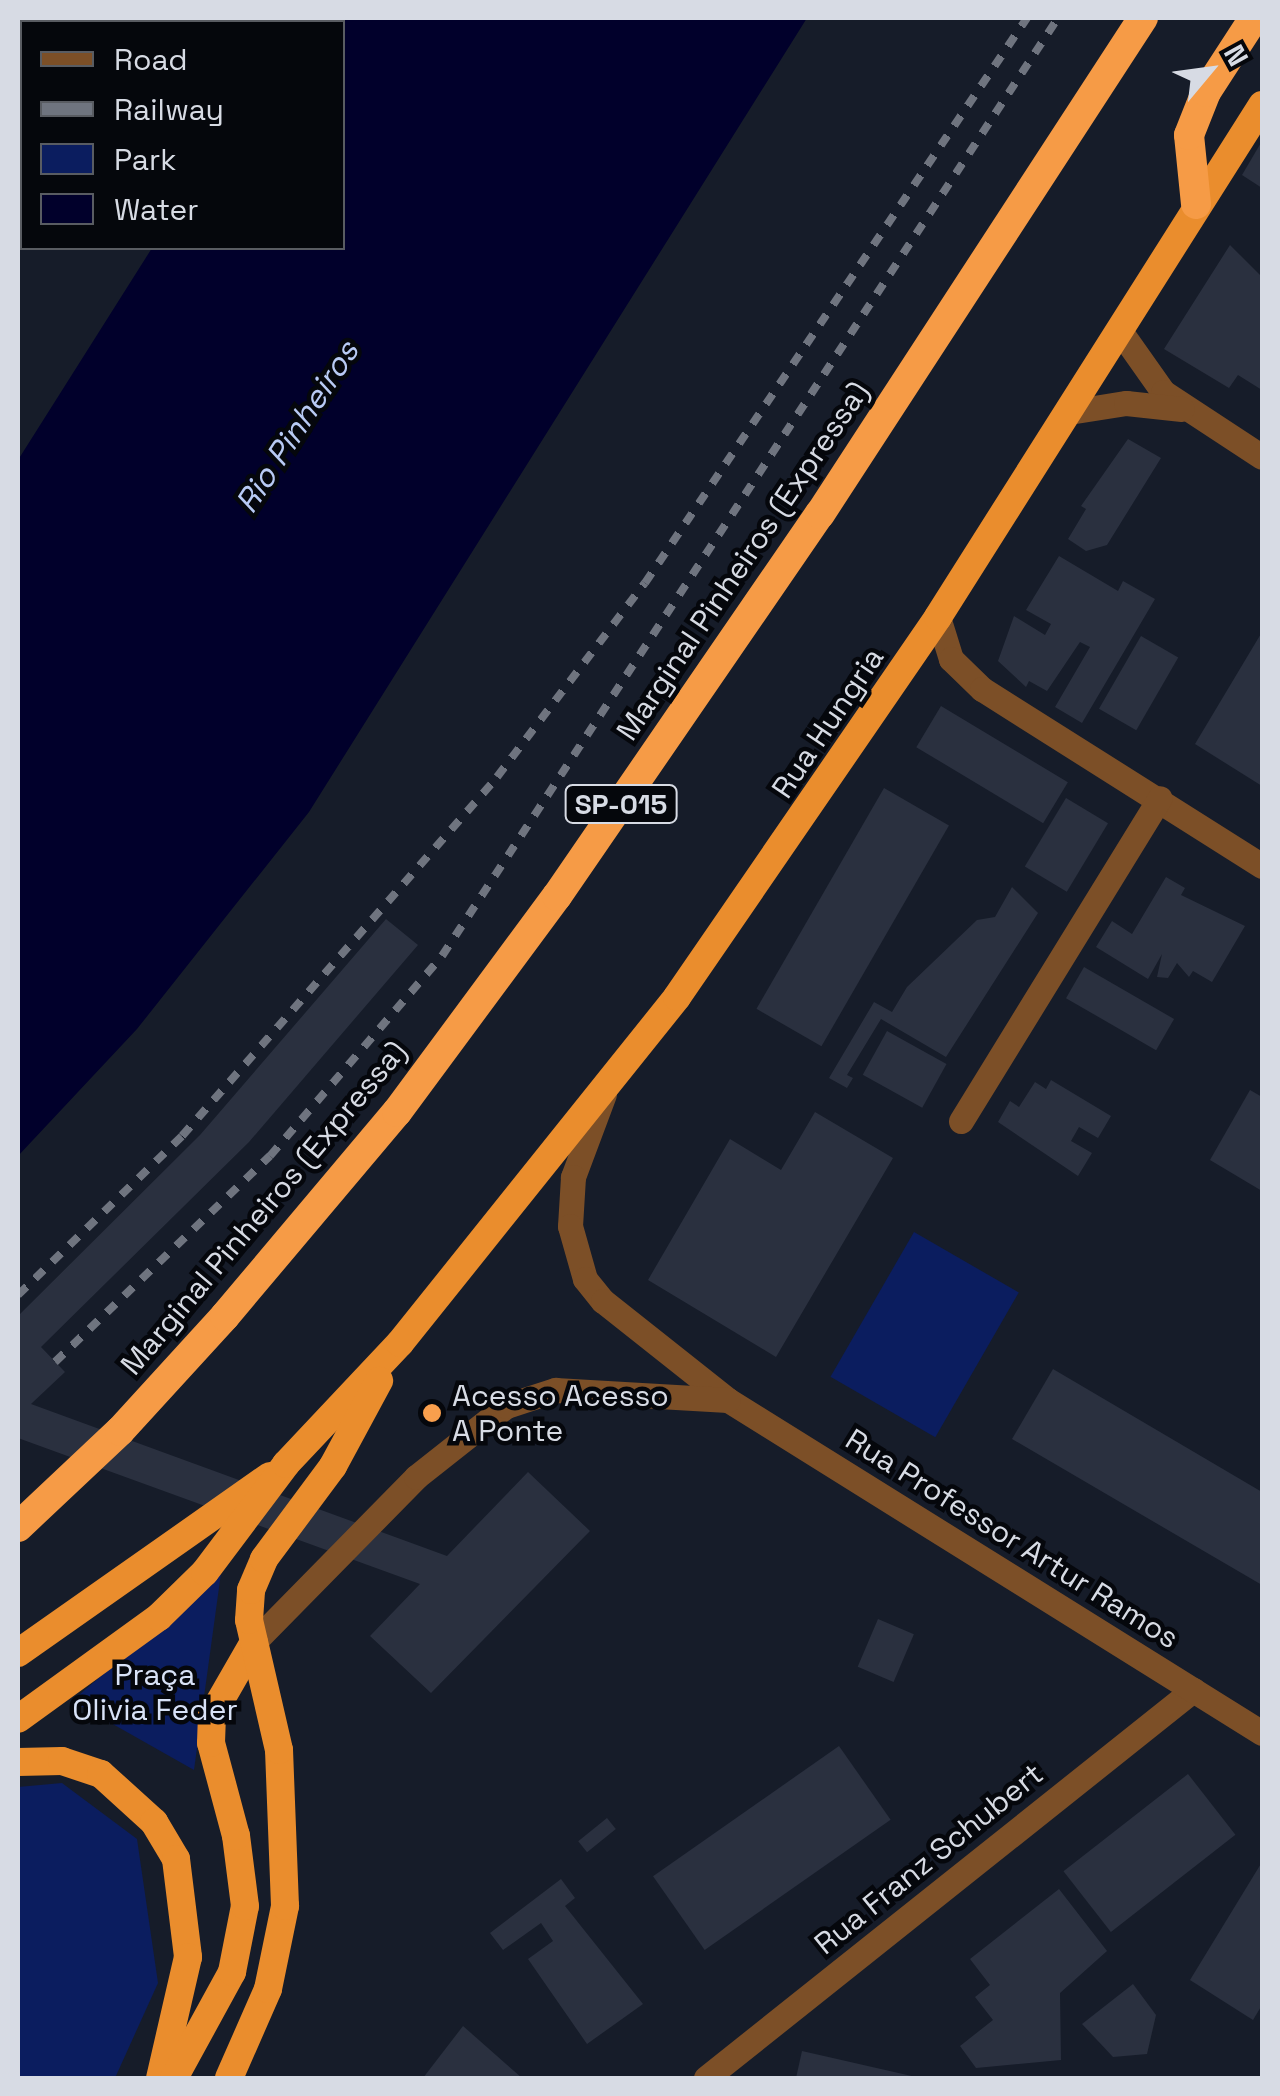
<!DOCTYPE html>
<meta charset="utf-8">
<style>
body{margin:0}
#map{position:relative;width:1280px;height:2096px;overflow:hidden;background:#161c29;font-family:"Space Grotesk",sans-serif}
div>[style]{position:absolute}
.green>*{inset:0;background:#0b1d5f;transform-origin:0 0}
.water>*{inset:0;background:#01002b}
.building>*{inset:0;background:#2a303f;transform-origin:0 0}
.minor>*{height:25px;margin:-12.5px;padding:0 12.5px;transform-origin:12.5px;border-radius:12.5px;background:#7c4f27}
.tertiary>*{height:25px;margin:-12.5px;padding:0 12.5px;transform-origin:12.5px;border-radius:12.5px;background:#7c4f27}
.trunk>*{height:28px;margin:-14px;padding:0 14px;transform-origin:14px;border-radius:14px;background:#ea8d2d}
.motorway>*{height:30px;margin:-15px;padding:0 15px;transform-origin:15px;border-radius:15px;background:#f69b46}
.rail>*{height:8px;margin-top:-4px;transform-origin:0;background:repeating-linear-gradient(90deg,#6f747f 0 12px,transparent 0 24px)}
.dots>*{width:28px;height:28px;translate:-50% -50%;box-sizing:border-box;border:5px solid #05070c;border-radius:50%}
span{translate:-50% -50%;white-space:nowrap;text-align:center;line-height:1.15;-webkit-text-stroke:9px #05070c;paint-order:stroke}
.shield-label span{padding:2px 8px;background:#05070c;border:2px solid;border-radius:8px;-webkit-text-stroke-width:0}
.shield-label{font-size:28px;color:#d7dbe4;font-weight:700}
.street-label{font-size:30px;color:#d7dbe4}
.poi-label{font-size:30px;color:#d7dbe4}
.left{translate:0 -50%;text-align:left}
.park-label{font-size:30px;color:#d8e2f7}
.water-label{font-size:32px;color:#b8caf4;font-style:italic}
.frame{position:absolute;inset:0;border:20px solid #d7dbe4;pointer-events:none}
.legend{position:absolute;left:20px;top:20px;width:325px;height:230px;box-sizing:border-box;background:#05070c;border:2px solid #595c62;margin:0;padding:12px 18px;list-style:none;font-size:30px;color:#d7dbe4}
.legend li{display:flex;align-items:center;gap:20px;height:50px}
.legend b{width:50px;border:2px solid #595c62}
.north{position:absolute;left:1160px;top:20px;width:100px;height:100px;-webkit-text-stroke:8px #05070c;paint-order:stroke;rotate:61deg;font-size:28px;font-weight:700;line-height:40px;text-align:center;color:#d7dbe4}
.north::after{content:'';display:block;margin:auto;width:35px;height:45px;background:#d7dbe4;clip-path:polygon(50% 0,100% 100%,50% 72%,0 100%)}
</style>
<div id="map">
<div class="green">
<i style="left:914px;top:1232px;width:121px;height:167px;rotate:30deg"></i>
<i style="clip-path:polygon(221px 1573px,194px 1770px,72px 1701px)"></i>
<i style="clip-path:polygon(62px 1783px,137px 1839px,158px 1983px,115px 2078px,18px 2078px,18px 1787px)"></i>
</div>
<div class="water">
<i style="clip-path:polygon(298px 18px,807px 18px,309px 812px,137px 1029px,18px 1156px,18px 460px,152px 248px,342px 248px,342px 22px,295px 22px)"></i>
</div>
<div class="building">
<i style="clip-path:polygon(1262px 141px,1262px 188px,1242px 175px)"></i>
<i style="clip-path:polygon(1230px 245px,1262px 277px,1262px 390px,1238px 375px,1229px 388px,1164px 349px)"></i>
<i style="clip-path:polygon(1128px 439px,1161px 458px,1107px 545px,1086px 551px,1068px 539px,1086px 509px,1081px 506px)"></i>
<i style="clip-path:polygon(1059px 556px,1118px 591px,1123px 581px,1155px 599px,1082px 723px,1055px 707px,1090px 647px,1080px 642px,1047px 691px,1029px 681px,1026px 687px,998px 661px,1014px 616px,1045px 635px,1051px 624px,1026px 610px)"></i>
<i style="clip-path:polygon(1262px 632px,1262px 786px,1195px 744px)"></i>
<i style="left:1141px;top:636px;width:43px;height:84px;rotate:30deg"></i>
<i style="left:941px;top:706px;width:148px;height:48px;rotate:31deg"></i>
<i style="left:884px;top:788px;width:75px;height:255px;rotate:30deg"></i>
<i style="left:1066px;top:798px;width:49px;height:80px;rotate:31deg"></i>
<i style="clip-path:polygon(1166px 877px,1185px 888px,1181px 895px,1245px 926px,1212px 982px,1193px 971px,1189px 977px,1177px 963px,1168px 978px,1157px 977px,1162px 954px,1148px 979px,1096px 947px,1112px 921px,1132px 934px)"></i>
<i style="clip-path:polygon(1012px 887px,1038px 913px,946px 1057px,881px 1019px,847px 1075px,853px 1078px,847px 1088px,829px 1078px,874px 1002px,892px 1012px,907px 987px,977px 920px,995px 917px)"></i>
<i style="clip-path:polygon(386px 919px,418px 945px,249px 1142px,41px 1347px,65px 1372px,31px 1404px,447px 1556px,528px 1472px,590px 1531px,431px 1693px,370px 1636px,420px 1584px,18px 1438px,18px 1316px,200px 1135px)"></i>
<i style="left:1084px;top:967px;width:104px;height:36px;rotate:30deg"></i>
<i style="left:887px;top:1031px;width:68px;height:50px;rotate:29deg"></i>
<i style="clip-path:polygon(1051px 1080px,1111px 1116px,1098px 1138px,1079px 1127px,1071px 1141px,1092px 1153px,1078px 1176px,998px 1122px,1010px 1101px,1019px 1107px,1035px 1082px,1046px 1089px)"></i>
<i style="clip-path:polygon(1250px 1090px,1262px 1097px,1262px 1191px,1210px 1160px)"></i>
<i style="clip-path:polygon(815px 1112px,893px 1158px,776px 1357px,648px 1280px,730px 1139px,781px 1170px)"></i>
<i style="clip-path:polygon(1053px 1369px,1262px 1492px,1262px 1585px,1012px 1439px)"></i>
<i style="left:878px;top:1619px;width:39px;height:52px;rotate:23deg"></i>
<i style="left:839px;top:1746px;width:90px;height:227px;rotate:55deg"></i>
<i style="left:1188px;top:1774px;width:77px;height:158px;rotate:52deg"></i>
<i style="left:607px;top:1818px;width:14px;height:37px;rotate:51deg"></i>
<i style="clip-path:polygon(1262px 1862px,1262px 2005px,1253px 2020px,1190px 1980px)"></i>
<i style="clip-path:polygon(561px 1879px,575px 1898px,565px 1906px,643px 2004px,587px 2044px,528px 1959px,553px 1941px,541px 1923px,503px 1950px,490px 1933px)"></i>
<i style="clip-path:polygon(1059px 1889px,1107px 1951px,1060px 1993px,1061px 2060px,976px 2068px,960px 2046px,993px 2020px,975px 1997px,990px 1985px,970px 1959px)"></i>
<i style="clip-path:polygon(1133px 1984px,1156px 2015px,1147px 2054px,1113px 2057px,1082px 2024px)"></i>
<i style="clip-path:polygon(463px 2026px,522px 2078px,423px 2078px)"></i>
<i style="clip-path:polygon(802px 2051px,916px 2077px,916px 2078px,796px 2078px)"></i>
</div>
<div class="minor">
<i style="left:938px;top:617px;width:44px;rotate:72.8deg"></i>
<i style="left:951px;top:659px;width:43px;rotate:44.1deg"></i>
<i style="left:982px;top:689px;width:331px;rotate:32.3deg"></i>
<i style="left:961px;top:1121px;width:379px;rotate:-58.4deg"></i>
<i style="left:706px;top:2078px;width:623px;rotate:-38.54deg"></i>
</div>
<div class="tertiary">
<i style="left:1120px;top:331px;width:75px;rotate:54.8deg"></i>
<i style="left:1163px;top:392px;width:118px;rotate:33.3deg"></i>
<i style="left:1069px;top:412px;width:58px;rotate:-9deg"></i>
<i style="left:1126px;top:403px;width:56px;rotate:6.1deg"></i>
<i style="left:604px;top:1094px;width:89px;rotate:110.5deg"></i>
<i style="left:573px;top:1177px;width:49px;rotate:93.5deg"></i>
<i style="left:570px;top:1226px;width:55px;rotate:74.2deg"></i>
<i style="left:585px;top:1279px;width:28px;rotate:51deg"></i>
<i style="left:603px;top:1301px;width:159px;rotate:38.4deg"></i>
<i style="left:728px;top:1400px;width:629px;rotate:31.95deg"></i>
<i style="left:254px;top:1642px;width:231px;rotate:-45.5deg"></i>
<i style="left:416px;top:1477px;width:115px;rotate:-38.3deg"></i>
<i style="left:506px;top:1406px;width:52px;rotate:-18.1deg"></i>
<i style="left:555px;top:1390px;width:173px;rotate:3.3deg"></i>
</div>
<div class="trunk">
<i style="left:18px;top:1653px;width:308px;rotate:-35.1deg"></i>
<i style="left:18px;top:1719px;width:174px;rotate:-35.9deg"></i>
<i style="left:159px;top:1617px;width:64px;rotate:-44.4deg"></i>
<i style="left:205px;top:1572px;width:135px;rotate:-53.1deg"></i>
<i style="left:286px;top:1464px;width:166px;rotate:-46.7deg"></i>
<i style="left:400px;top:1343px;width:443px;rotate:-51.3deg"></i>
<i style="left:677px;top:997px;width:461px;rotate:-55.5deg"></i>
<i style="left:938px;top:617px;width:606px;rotate:-57.67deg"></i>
<i style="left:18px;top:1762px;width:44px;rotate:-1.3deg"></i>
<i style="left:62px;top:1761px;width:41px;rotate:18.4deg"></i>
<i style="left:101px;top:1774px;width:72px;rotate:42.2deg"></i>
<i style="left:154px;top:1822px;width:43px;rotate:59.3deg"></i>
<i style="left:176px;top:1859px;width:99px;rotate:83deg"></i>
<i style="left:188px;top:1957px;width:124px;rotate:103deg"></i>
<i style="left:174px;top:2078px;width:121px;rotate:-61.3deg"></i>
<i style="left:232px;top:1972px;width:67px;rotate:-78.9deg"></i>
<i style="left:245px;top:1906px;width:71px;rotate:-97.3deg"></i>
<i style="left:236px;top:1836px;width:96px;rotate:-105deg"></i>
<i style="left:211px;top:1743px;width:28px;rotate:-88deg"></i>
<i style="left:212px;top:1715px;width:84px;rotate:-60.1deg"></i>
<i style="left:229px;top:2078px;width:97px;rotate:-66.3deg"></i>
<i style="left:268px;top:1989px;width:85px;rotate:-78.4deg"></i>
<i style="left:285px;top:1906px;width:156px;rotate:-92.2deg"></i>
<i style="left:279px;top:1750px;width:133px;rotate:-103deg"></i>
<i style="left:249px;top:1620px;width:30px;rotate:-86deg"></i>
<i style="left:251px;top:1590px;width:34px;rotate:-67deg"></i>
<i style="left:264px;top:1559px;width:116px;rotate:-53.4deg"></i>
<i style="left:333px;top:1466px;width:97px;rotate:-61.6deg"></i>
</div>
<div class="motorway">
<i style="left:130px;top:22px;width:6px;rotate:-39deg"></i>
<i style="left:18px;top:138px;width:6px;rotate:-51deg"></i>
<i style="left:1196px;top:204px;width:69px;rotate:-95.8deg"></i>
<i style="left:1189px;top:135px;width:46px;rotate:-68.4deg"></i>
<i style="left:1206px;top:92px;width:88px;rotate:-57deg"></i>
<i style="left:18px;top:219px;width:8px;rotate:-60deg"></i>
<i style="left:18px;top:1527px;width:140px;rotate:-43.3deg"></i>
<i style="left:120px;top:1431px;width:156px;rotate:-47.6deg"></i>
<i style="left:225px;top:1316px;width:267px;rotate:-49.9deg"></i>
<i style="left:397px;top:1112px;width:269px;rotate:-53.5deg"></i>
<i style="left:557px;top:896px;width:464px;rotate:-55.5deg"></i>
<i style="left:820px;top:514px;width:592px;rotate:-56.93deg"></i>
</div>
<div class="rail">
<i style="left:18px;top:1295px;width:228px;rotate:-44.1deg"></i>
<i style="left:182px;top:1136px;width:478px;rotate:-48.7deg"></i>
<i style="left:497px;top:777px;width:244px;rotate:-52.7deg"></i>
<i style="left:645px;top:583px;width:682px;rotate:-55.94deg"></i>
<i style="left:55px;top:1362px;width:298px;rotate:-43.8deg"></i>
<i style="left:270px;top:1156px;width:264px;rotate:-49.3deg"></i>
<i style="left:442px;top:956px;width:1122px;rotate:-56.71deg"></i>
</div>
<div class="dots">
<i style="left:432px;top:1413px;background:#f99f4d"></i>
</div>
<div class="shield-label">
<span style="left:621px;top:804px">SP-015</span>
</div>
<div class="street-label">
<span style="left:743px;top:561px;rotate:-56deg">Marginal Pinheiros (Expressa)</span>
<span style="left:828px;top:723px;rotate:-56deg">Rua Hungria</span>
<span style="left:264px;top:1208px;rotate:-50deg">Marginal Pinheiros (Expressa)</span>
<span style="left:1012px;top:1539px;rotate:32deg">Rua Professor Artur Ramos</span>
<span style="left:929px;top:1859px;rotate:-39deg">Rua Franz Schubert</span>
</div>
<div class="poi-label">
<span class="left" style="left:452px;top:1413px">Acesso Acesso<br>A Ponte</span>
</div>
<div class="park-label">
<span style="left:155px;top:1692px">Praça<br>Olivia Feder</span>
</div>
<div class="water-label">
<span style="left:297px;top:427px;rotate:-57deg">Rio Pinheiros</span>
</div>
<div class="frame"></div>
<ul class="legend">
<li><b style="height:12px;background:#7c4f27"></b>Road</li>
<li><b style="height:12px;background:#6f747f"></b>Railway</li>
<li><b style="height:28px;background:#0b1d5f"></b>Park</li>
<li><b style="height:28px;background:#01002b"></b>Water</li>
</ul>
<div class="north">N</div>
</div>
